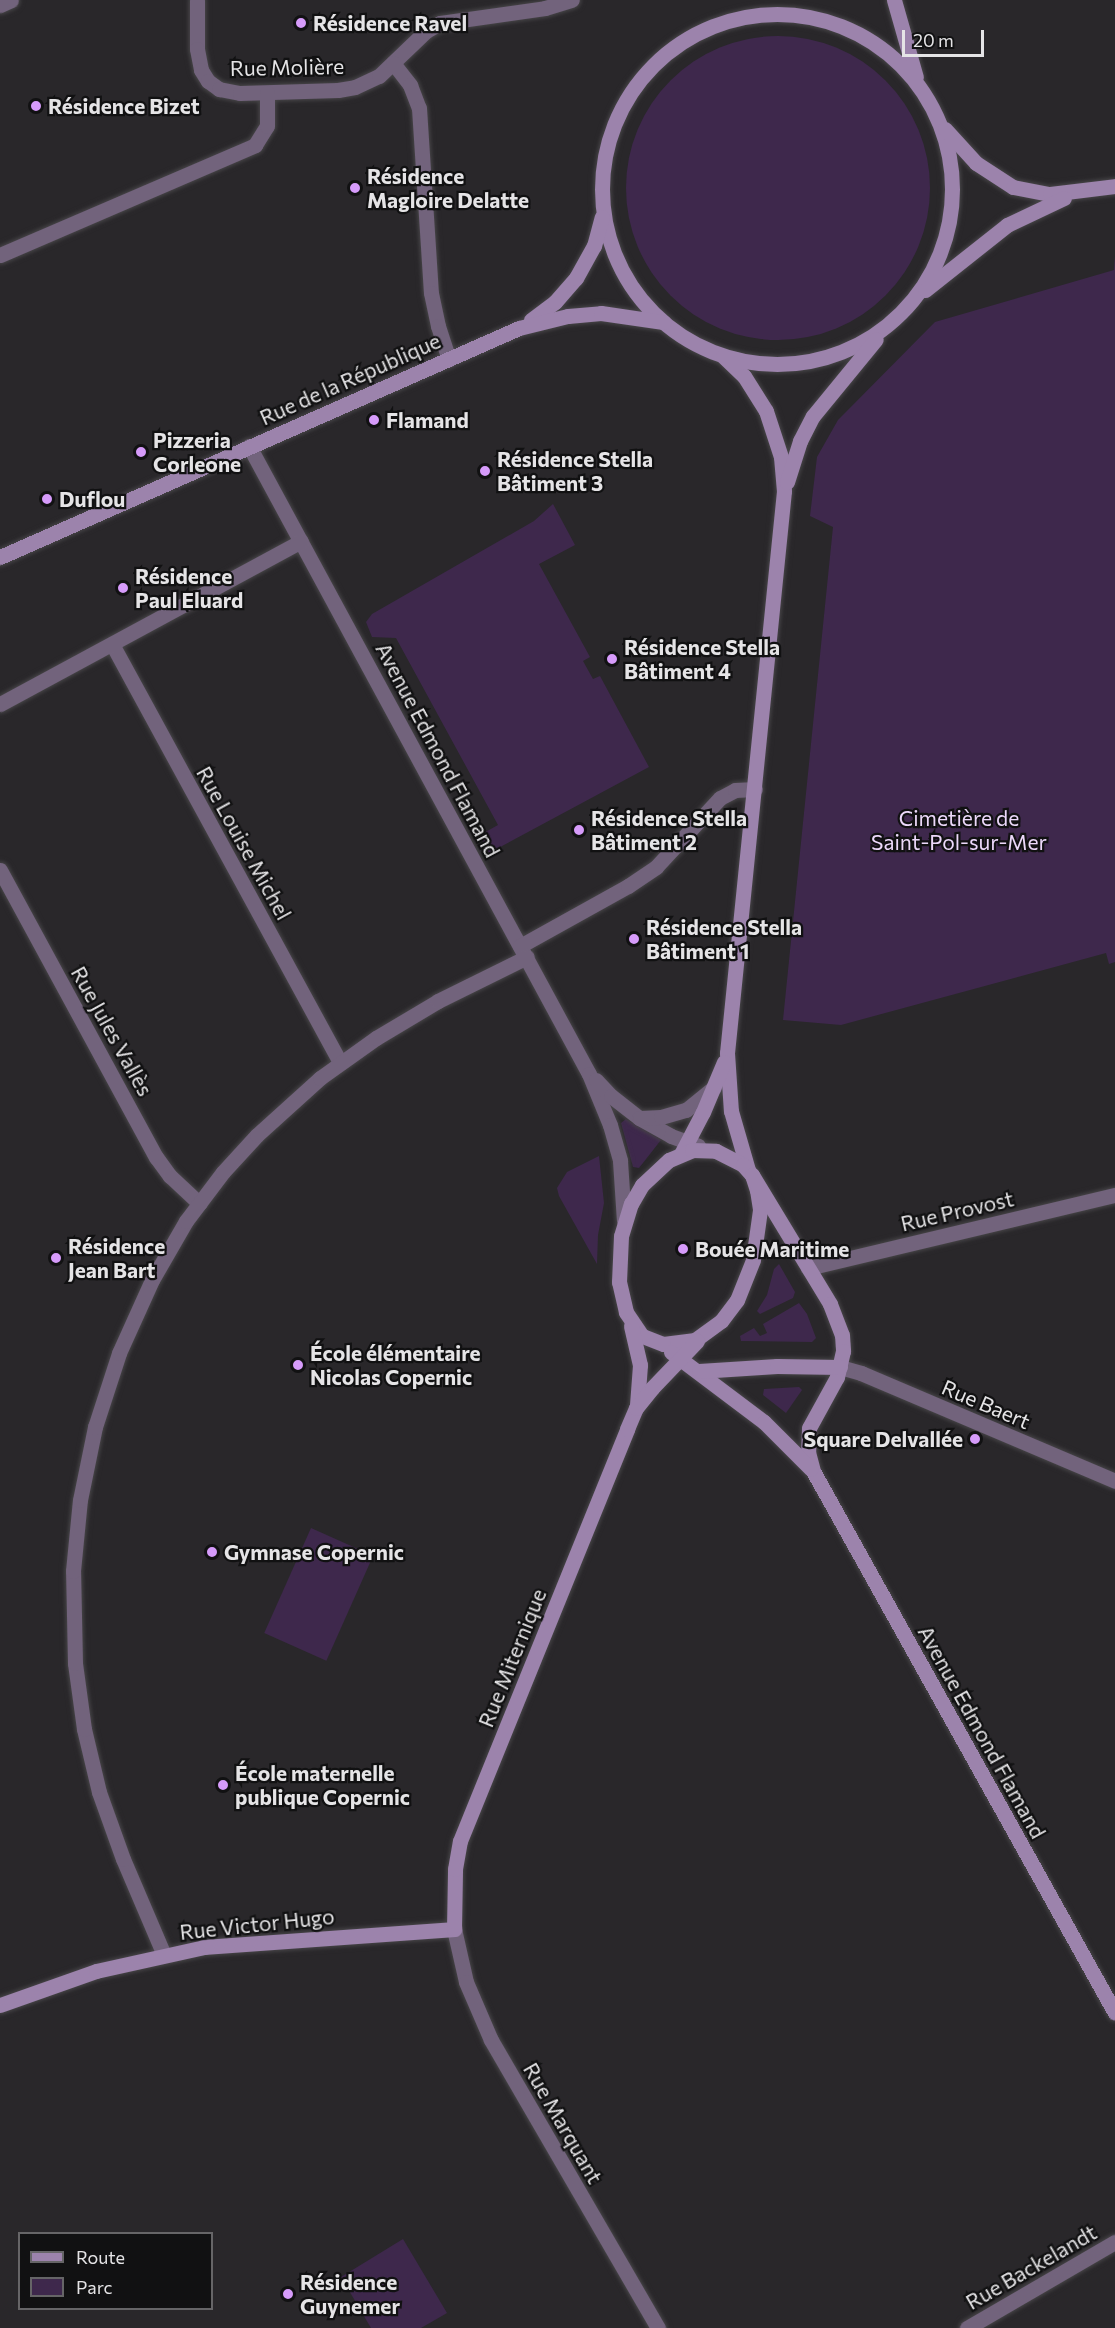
<!DOCTYPE html>
<meta charset="utf-8">
<style>
body{margin:0}
#map{position:relative;width:1115px;height:2328px;overflow:hidden;background:#29272a;font-family:Commissioner,sans-serif}
div>[style]{position:absolute}
.green>*{inset:0;background:#3e284c;transform-origin:0 0}
.round{border-radius:50%}
.roads{filter:drop-shadow(0 0 2px #474548) drop-shadow(0 0 2px #474548)}
.street>*{height:15px;margin:-7.5px;padding:0 7.5px;transform-origin:7.5px;border-radius:7.5px;background:#72637c}
.secondary>*{height:15px;margin:-7.5px;padding:0 7.5px;transform-origin:7.5px;border-radius:7.5px;background:#9c83ac}
.secondary>.ring{margin:-7.5px;padding:0;box-sizing:content-box;background:none;border:15px solid #9c83ac;border-radius:50%}
.dots>*{width:16px;height:16px;translate:-50% -50%;box-sizing:border-box;border:3px solid #111112;border-radius:50%}
span{translate:-50% -50%;white-space:nowrap;text-align:center;line-height:1.15;-webkit-text-stroke:4.5px #111112;paint-order:stroke}
.poi-label{font-size:21px;color:#e5e4e6;font-weight:700}
.left{translate:0 -50%;text-align:left}
.right{translate:-100% -50%;text-align:right}
.street-label{font-size:21px;color:#e5e4e6}
.park-label{font-size:21px;color:#ecd8fa}
.legend{position:absolute;left:18px;top:2232px;width:195px;height:78px;box-sizing:border-box;background:#111112;border:2px solid #666567;margin:0;padding:8px 10px;list-style:none;font-size:18px;color:#e5e4e6}
.legend li{display:flex;align-items:center;gap:12px;height:30px}
.legend b{width:30px;border:2px solid #666567}
.scale{position:absolute;left:902px;top:30px;width:82px;height:27px;box-sizing:border-box;border:3px solid #e5e4e6;border-top:0;padding-left:8px;font-size:18px;line-height:21px;white-space:nowrap;color:#e5e4e6;-webkit-text-stroke:4px #111112;paint-order:stroke}
</style>
<div id="map">
<div class="green">
<i class="round" style="left:626px;top:36px;width:304px;height:304px"></i>
<i style="clip-path:polygon(1115px 256px,1115px 962px,1109px 964px,1106px 953px,841px 1025px,783px 1020px,833px 527px,810px 516px,817px 457px,838px 420px,935px 322px,1114px 270px)"></i>
<i style="clip-path:polygon(553px 504px,575px 545px,539px 564px,590px 657px,583px 661px,593px 679px,600px 676px,649px 767px,489px 853px,480px 835px,498px 825px,396px 638px,372px 637px,366px 622px,372px 614px,534px 521px)"></i>
<i style="clip-path:polygon(626px 1119px,661px 1140px,639px 1168px,633px 1167px,621px 1123px)"></i>
<i style="clip-path:polygon(599px 1156px,604px 1203px,598px 1235px,597px 1264px,559px 1196px,557px 1188px,567px 1172px)"></i>
<i style="clip-path:polygon(779px 1264px,795px 1292px,793px 1298px,760px 1314px,757px 1311px,767px 1295px,774px 1269px)"></i>
<i style="clip-path:polygon(799px 1303px,807px 1314px,816px 1338px,812px 1342px,741px 1341px,740px 1336px,754px 1328px,760px 1336px,767px 1333px,763px 1324px)"></i>
<i style="clip-path:polygon(799px 1387px,802px 1390px,786px 1413px,763px 1395px,764px 1389px)"></i>
<i style="left:311px;top:1528px;width:68px;height:115px;rotate:24deg"></i>
<i style="clip-path:polygon(403px 2239px,447px 2313px,421px 2328px,371px 2328px,341px 2277px)"></i>
</div>
<div class="roads">
<div class="street">
<i style="left:197px;top:0;width:49px;rotate:90deg"></i>
<i style="left:197px;top:49px;width:21px;rotate:79deg"></i>
<i style="left:201px;top:70px;width:13px;rotate:58deg"></i>
<i style="left:208px;top:81px;width:14px;rotate:36deg"></i>
<i style="left:219px;top:89px;width:21px;rotate:11deg"></i>
<i style="left:240px;top:93px;width:98px;rotate:-1.8deg"></i>
<i style="left:338px;top:90px;width:17px;rotate:-10deg"></i>
<i style="left:355px;top:87px;width:26px;rotate:-25deg"></i>
<i style="left:379px;top:76px;width:65px;rotate:-43.8deg"></i>
<i style="left:426px;top:31px;width:16px;rotate:-30deg"></i>
<i style="left:440px;top:23px;width:106px;rotate:-8.1deg"></i>
<i style="left:545px;top:8px;width:28px;rotate:-17deg"></i>
<i style="left:0;top:5px;width:12px;rotate:-24deg"></i>
<i style="left:393px;top:63px;width:28px;rotate:52deg"></i>
<i style="left:410px;top:85px;width:25px;rotate:69deg"></i>
<i style="left:419px;top:108px;width:185px;rotate:86.3deg"></i>
<i style="left:431px;top:293px;width:34px;rotate:78deg"></i>
<i style="left:438px;top:326px;width:35px;rotate:72deg"></i>
<i style="left:0;top:255px;width:278px;rotate:-23.3deg"></i>
<i style="left:255px;top:145px;width:22px;rotate:-58deg"></i>
<i style="left:267px;top:126px;width:33px;rotate:-90deg"></i>
<i style="left:249px;top:446px;width:714px;rotate:61.57deg"></i>
<i style="left:589px;top:1074px;width:55px;rotate:67.6deg"></i>
<i style="left:610px;top:1125px;width:37px;rotate:74deg"></i>
<i style="left:620px;top:1161px;width:60px;rotate:86.2deg"></i>
<i style="left:112px;top:644px;width:477px;rotate:61.4deg"></i>
<i style="left:0;top:704px;width:342px;rotate:-28.4deg"></i>
<i style="left:0;top:870px;width:327px;rotate:61.5deg"></i>
<i style="left:156px;top:1157px;width:24px;rotate:54deg"></i>
<i style="left:170px;top:1176px;width:40px;rotate:43deg"></i>
<i style="left:520px;top:946px;width:124px;rotate:-29.1deg"></i>
<i style="left:628px;top:886px;width:34px;rotate:-34deg"></i>
<i style="left:656px;top:867px;width:94px;rotate:-47.2deg"></i>
<i style="left:720px;top:798px;width:17px;rotate:-28deg"></i>
<i style="left:735px;top:790px;width:20px;rotate:-3deg"></i>
<i style="left:596px;top:1080px;width:22px;rotate:47deg"></i>
<i style="left:611px;top:1096px;width:36px;rotate:38deg"></i>
<i style="left:639px;top:1118px;width:37px;rotate:29deg"></i>
<i style="left:671px;top:1136px;width:29px;rotate:20deg"></i>
<i style="left:640px;top:1118px;width:21px;rotate:-3deg"></i>
<i style="left:661px;top:1117px;width:26px;rotate:-16deg"></i>
<i style="left:686px;top:1110px;width:36px;rotate:-39deg"></i>
<i style="left:808px;top:1268px;width:316px;rotate:-13.4deg"></i>
<i style="left:840px;top:1367px;width:22px;rotate:16deg"></i>
<i style="left:861px;top:1373px;width:276px;rotate:23deg"></i>
<i style="left:454px;top:1929px;width:54px;rotate:77.2deg"></i>
<i style="left:466px;top:1982px;width:63px;rotate:66.7deg"></i>
<i style="left:491px;top:2040px;width:333px;rotate:59.9deg"></i>
<i style="left:164px;top:1955px;width:104px;rotate:-113.1deg"></i>
<i style="left:123px;top:1859px;width:71px;rotate:-109.7deg"></i>
<i style="left:99px;top:1792px;width:65px;rotate:-103.4deg"></i>
<i style="left:84px;top:1729px;width:67px;rotate:-97.8deg"></i>
<i style="left:75px;top:1663px;width:92px;rotate:-91.2deg"></i>
<i style="left:73px;top:1571px;width:71px;rotate:-84.4deg"></i>
<i style="left:80px;top:1500px;width:75px;rotate:-78.4deg"></i>
<i style="left:95px;top:1427px;width:78px;rotate:-72deg"></i>
<i style="left:119px;top:1353px;width:80px;rotate:-65.7deg"></i>
<i style="left:152px;top:1280px;width:68px;rotate:-60deg"></i>
<i style="left:186px;top:1221px;width:61px;rotate:-52.9deg"></i>
<i style="left:223px;top:1172px;width:50px;rotate:-47.4deg"></i>
<i style="left:257px;top:1135px;width:85px;rotate:-42.1deg"></i>
<i style="left:320px;top:1078px;width:69px;rotate:-35.5deg"></i>
<i style="left:376px;top:1038px;width:72px;rotate:-30.8deg"></i>
<i style="left:438px;top:1001px;width:99px;rotate:-26.3deg"></i>
<i style="left:967px;top:2328px;width:171px;rotate:-30.2deg"></i>
</div>
<div class="secondary">
<i style="left:894px;top:0;width:80px;rotate:74.1deg"></i>
<i class="ring" style="left:602px;top:14px;width:335px;height:335px"></i>
<i style="left:945px;top:129px;width:46px;rotate:47.6deg"></i>
<i style="left:976px;top:163px;width:44px;rotate:33deg"></i>
<i style="left:1013px;top:187px;width:38px;rotate:11deg"></i>
<i style="left:1050px;top:194px;width:65px;rotate:-7deg"></i>
<i style="left:925px;top:290px;width:105px;rotate:-38.4deg"></i>
<i style="left:1007px;top:225px;width:63px;rotate:-25.3deg"></i>
<i style="left:531px;top:320px;width:30px;rotate:-37deg"></i>
<i style="left:555px;top:302px;width:32px;rotate:-49deg"></i>
<i style="left:576px;top:278px;width:37px;rotate:-61deg"></i>
<i style="left:594px;top:246px;width:30px;rotate:-75deg"></i>
<i style="left:723px;top:356px;width:29px;rotate:44deg"></i>
<i style="left:744px;top:376px;width:41px;rotate:57.8deg"></i>
<i style="left:766px;top:411px;width:48px;rotate:71.9deg"></i>
<i style="left:781px;top:457px;width:34px;rotate:85deg"></i>
<i style="left:784px;top:491px;width:565px;rotate:95.79deg"></i>
<i style="left:727px;top:1053px;width:58px;rotate:86.1deg"></i>
<i style="left:731px;top:1111px;width:61px;rotate:73.9deg"></i>
<i style="left:787px;top:482px;width:43px;rotate:-72.4deg"></i>
<i style="left:800px;top:441px;width:28px;rotate:-63deg"></i>
<i style="left:813px;top:416px;width:99px;rotate:-50.7deg"></i>
<i style="left:0;top:557px;width:567px;rotate:-23.81deg"></i>
<i style="left:519px;top:328px;width:50px;rotate:-13.8deg"></i>
<i style="left:568px;top:316px;width:33px;rotate:-5deg"></i>
<i style="left:601px;top:313px;width:63px;rotate:8.3deg"></i>
<i style="left:681px;top:1154px;width:47px;rotate:-62.4deg"></i>
<i style="left:703px;top:1112px;width:54px;rotate:-67.2deg"></i>
<i style="left:752px;top:1175px;width:16px;rotate:72deg"></i>
<i style="left:757px;top:1190px;width:20px;rotate:81deg"></i>
<i style="left:760px;top:1210px;width:50px;rotate:98deg"></i>
<i style="left:753px;top:1260px;width:43px;rotate:111.8deg"></i>
<i style="left:737px;top:1300px;width:26px;rotate:127deg"></i>
<i style="left:721px;top:1321px;width:32px;rotate:144deg"></i>
<i style="left:695px;top:1340px;width:32px;rotate:173deg"></i>
<i style="left:663px;top:1344px;width:22px;rotate:-159deg"></i>
<i style="left:642px;top:1336px;width:29px;rotate:-124deg"></i>
<i style="left:626px;top:1312px;width:31px;rotate:-103deg"></i>
<i style="left:619px;top:1282px;width:46px;rotate:-87.5deg"></i>
<i style="left:621px;top:1236px;width:34px;rotate:-73deg"></i>
<i style="left:631px;top:1204px;width:22px;rotate:-60deg"></i>
<i style="left:642px;top:1185px;width:37px;rotate:-43deg"></i>
<i style="left:669px;top:1160px;width:25px;rotate:-23deg"></i>
<i style="left:692px;top:1150px;width:24px;rotate:2deg"></i>
<i style="left:716px;top:1151px;width:30px;rotate:27deg"></i>
<i style="left:743px;top:1165px;width:13px;rotate:48deg"></i>
<i style="left:752px;top:1175px;width:151px;rotate:58.8deg"></i>
<i style="left:830px;top:1304px;width:33px;rotate:69deg"></i>
<i style="left:842px;top:1335px;width:16px;rotate:86deg"></i>
<i style="left:843px;top:1351px;width:27px;rotate:103deg"></i>
<i style="left:837px;top:1377px;width:58px;rotate:118.8deg"></i>
<i style="left:809px;top:1428px;width:24px;rotate:92deg"></i>
<i style="left:808px;top:1452px;width:20px;rotate:75deg"></i>
<i style="left:813px;top:1471px;width:620px;rotate:60.87deg"></i>
<i style="left:631px;top:1326px;width:40px;rotate:77deg"></i>
<i style="left:640px;top:1365px;width:40px;rotate:94.3deg"></i>
<i style="left:671px;top:1352px;width:116px;rotate:37deg"></i>
<i style="left:764px;top:1422px;width:66px;rotate:45deg"></i>
<i style="left:699px;top:1371px;width:78px;rotate:-3.7deg"></i>
<i style="left:777px;top:1366px;width:63px;rotate:0.9deg"></i>
<i style="left:0;top:2005px;width:102px;rotate:-19.5deg"></i>
<i style="left:96px;top:1971px;width:111px;rotate:-12.5deg"></i>
<i style="left:204px;top:1947px;width:251px;rotate:-4.1deg"></i>
<i style="left:454px;top:1929px;width:60px;rotate:-89deg"></i>
<i style="left:455px;top:1869px;width:28px;rotate:-80deg"></i>
<i style="left:460px;top:1841px;width:445px;rotate:-67.9deg"></i>
<i style="left:627px;top:1429px;width:23px;rotate:-67deg"></i>
<i style="left:636px;top:1408px;width:26px;rotate:-51deg"></i>
<i style="left:652px;top:1388px;width:65px;rotate:-46.2deg"></i>
</div>
</div>
<div class="dots">
<i style="left:301px;top:23px;background:#d69bfa"></i>
<i style="left:36px;top:106px;background:#d69bfa"></i>
<i style="left:355px;top:188px;background:#d69bfa"></i>
<i style="left:374px;top:420px;background:#d69bfa"></i>
<i style="left:141px;top:452px;background:#d69bfa"></i>
<i style="left:485px;top:471px;background:#d69bfa"></i>
<i style="left:47px;top:499px;background:#d69bfa"></i>
<i style="left:123px;top:588px;background:#d69bfa"></i>
<i style="left:612px;top:659px;background:#d69bfa"></i>
<i style="left:579px;top:830px;background:#d69bfa"></i>
<i style="left:634px;top:939px;background:#d69bfa"></i>
<i style="left:683px;top:1249px;background:#d69bfa"></i>
<i style="left:56px;top:1258px;background:#d69bfa"></i>
<i style="left:298px;top:1365px;background:#d69bfa"></i>
<i style="left:975px;top:1439px;background:#d69bfa"></i>
<i style="left:212px;top:1552px;background:#d69bfa"></i>
<i style="left:223px;top:1785px;background:#d69bfa"></i>
<i style="left:288px;top:2294px;background:#d69bfa"></i>
</div>
<div class="poi-label">
<span class="left" style="left:313px;top:23px">Résidence Ravel</span>
<span class="left" style="left:48px;top:106px">Résidence Bizet</span>
<span class="left" style="left:367px;top:188px">Résidence<br>Magloire Delatte</span>
<span class="left" style="left:386px;top:420px">Flamand</span>
<span class="left" style="left:153px;top:452px">Pizzeria<br>Corleone</span>
<span class="left" style="left:497px;top:471px">Résidence Stella<br>Bâtiment 3</span>
<span class="left" style="left:59px;top:499px">Duflou</span>
<span class="left" style="left:135px;top:588px">Résidence<br>Paul Eluard</span>
<span class="left" style="left:624px;top:659px">Résidence Stella<br>Bâtiment 4</span>
<span class="left" style="left:591px;top:830px">Résidence Stella<br>Bâtiment 2</span>
<span class="left" style="left:646px;top:939px">Résidence Stella<br>Bâtiment 1</span>
<span class="left" style="left:68px;top:1258px">Résidence<br>Jean Bart</span>
<span class="left" style="left:695px;top:1249px">Bouée Maritime</span>
<span class="left" style="left:310px;top:1365px">École élémentaire<br>Nicolas Copernic</span>
<span class="right" style="left:963px;top:1439px">Square Delvallée</span>
<span class="left" style="left:224px;top:1552px">Gymnase Copernic</span>
<span class="left" style="left:235px;top:1785px">École maternelle<br>publique Copernic</span>
<span class="left" style="left:300px;top:2294px">Résidence<br>Guynemer</span>
</div>
<div class="street-label">
<span style="left:287px;top:67px;rotate:-1deg">Rue Molière</span>
<span style="left:350px;top:379px;rotate:-24deg">Rue de la République</span>
<span style="left:438px;top:750px;rotate:62deg">Avenue Edmond Flamand</span>
<span style="left:244px;top:843px;rotate:61deg">Rue Louise Michel</span>
<span style="left:112px;top:1031px;rotate:61deg">Rue Jules Vallès</span>
<span style="left:957px;top:1211px;rotate:-13deg">Rue Provost</span>
<span style="left:986px;top:1404px;rotate:23deg">Rue Baert</span>
<span style="left:512px;top:1658px;rotate:-68deg">Rue Miternique</span>
<span style="left:982px;top:1732px;rotate:61deg">Avenue Edmond Flamand</span>
<span style="left:257px;top:1924px;rotate:-6deg">Rue Victor Hugo</span>
<span style="left:563px;top:2123px;rotate:60deg">Rue Marquant</span>
<span style="left:1031px;top:2267px;rotate:-30deg">Rue Backelandt</span>
</div>
<div class="park-label">
<span style="left:959px;top:830px">Cimetière de<br>Saint-Pol-sur-Mer</span>
</div>
<ul class="legend">
<li><b style="height:8px;background:#9c83ac"></b>Route</li>
<li><b style="height:16px;background:#3e284c"></b>Parc</li>
</ul>
<div class="scale">20 m</div>
</div>
